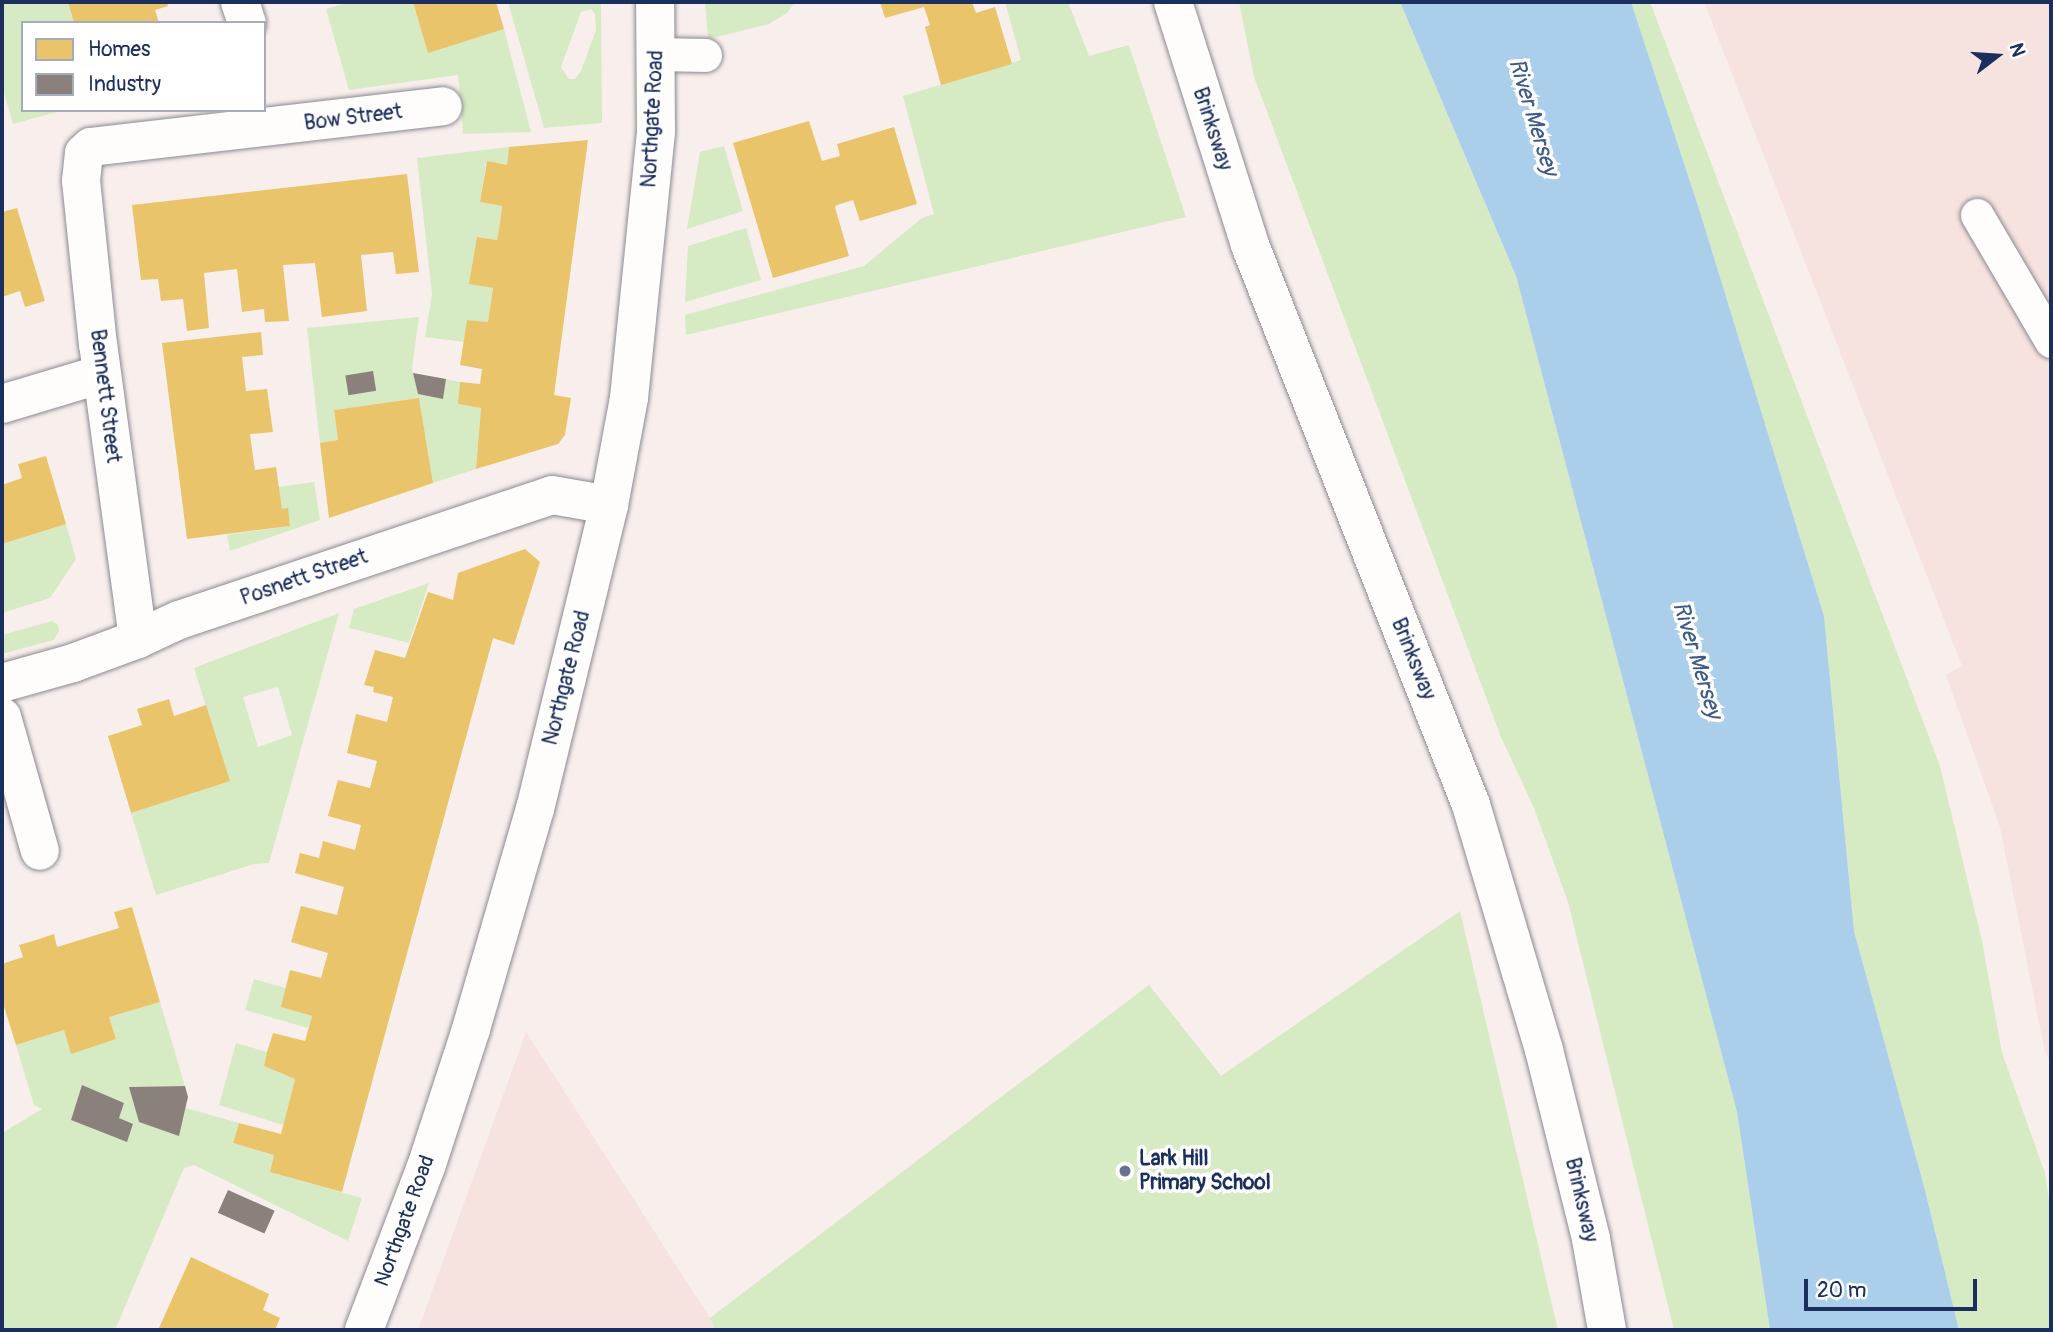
<!DOCTYPE html>
<style>
body{margin:0}
#map{position:relative;width:2053px;height:1332px;overflow:hidden;background:#f8efed;font-family:Pangolin,sans-serif}
div>[style]{position:absolute}
.built>*{inset:0;background:#f6e2de}
.green>*{inset:0;background:#d6eac4}
.water>*{inset:0;background:#abcfea}
.homes>*{inset:0;background:#e9c46a}
.industry>*{inset:0;background:#8a817c;transform-origin:0 0}
.roads{filter:drop-shadow(0 0 2px #8b8a92) drop-shadow(0 0 2px #8b8a92)}
.lane>*{height:33px;margin:-16.5px;padding:0 16.5px;transform-origin:16.5px;border-radius:16.5px;background:#fefdfc}
.street>*{height:38px;margin:-19px;padding:0 19px;transform-origin:19px;border-radius:19px;background:#fefdfc}
.primary>*{height:38px;margin:-19px;padding:0 19px;transform-origin:19px;border-radius:19px;background:#fefdfc}
.dots>*{width:19px;height:19px;translate:-50% -50%;box-sizing:border-box;border:4px solid #fff;border-radius:50%}
span{translate:-50% -50%;white-space:nowrap;text-align:center;line-height:1.15;-webkit-text-stroke:7px #fff;paint-order:stroke}
.street-label{font-size:21px;color:#1b2f5e}
.poi-label{font-size:21px;color:#1b2f5e;font-weight:700}
.left{translate:0 -50%;text-align:left}
.water-label{font-size:23px;color:#3c5b87;font-style:italic}
.frame{position:absolute;inset:0;border:4px solid #1b2f5e;pointer-events:none}
.legend{position:absolute;left:21px;top:21px;width:245px;height:91px;box-sizing:border-box;background:#fff;border:2px solid #a4acbf;margin:0;padding:9px 12px;list-style:none;font-size:21px;color:#1b2f5e}
.legend li{display:flex;align-items:center;gap:14px;height:35px}
.legend b{width:35px;border:2px solid #a4acbf}
.north{position:absolute;left:1962px;top:21px;width:70px;height:70px;-webkit-text-stroke:5px #fff;paint-order:stroke;rotate:73deg;font-size:19px;font-weight:700;line-height:28px;text-align:center;color:#1b2f5e}
.north::after{content:'';display:block;margin:auto;width:24px;height:32px;background:#1b2f5e;clip-path:polygon(50% 0,100% 100%,50% 72%,0 100%)}
.scale{position:absolute;left:1804px;top:1279px;width:173px;height:32px;box-sizing:border-box;border:4px solid #1b2f5e;border-top:0;padding-left:9px;font-size:21px;line-height:24px;white-space:nowrap;color:#1b2f5e;-webkit-text-stroke:5px #fff;paint-order:stroke}
</style>
<div id="map">
<div class="built">
<i style="clip-path:polygon(1704px 2px,2051px 2px,2051px 1065px,2044px 1048px,2000px 827px,1946px 675px,1962px 666px)"></i>
<i style="clip-path:polygon(1149px 985px,1221px 1076px,1314px 1014px,1374px 1330px,418px 1330px,526px 1032px,710px 1318px)"></i>
</div>
<div class="green">
<i style="clip-path:polygon(2px 2px,68px 2px,74px 23px,23px 23px,23px 110px,64px 110px,13px 124px,2px 86px)"></i>
<i style="clip-path:polygon(349px 2px,413px 2px,428px 52px,504px 29px,531px 132px,463px 134px,458px 75px,349px 90px,326px 9px)"></i>
<i style="clip-path:polygon(evenodd,508px 2px,601px 2px,602px 123px,544px 128px,508px 2px,591px 9px,595px 14px,596px 30px,581px 71px,575px 79px,569px 79px,561px 67px,581px 12px,591px 9px)"></i>
<i style="clip-path:polygon(705px 2px,795px 2px,787px 13px,769px 24px,708px 39px)"></i>
<i style="clip-path:polygon(1005px 2px,1068px 2px,1089px 56px,1129px 45px,1186px 217px,686px 335px,685px 315px,864px 266px,922px 218px,934px 214px,903px 96px,1021px 60px)"></i>
<i style="clip-path:polygon(1239px 2px,1400px 2px,1516px 276px,1737px 1112px,1770px 1330px,1674px 1330px,1568px 902px,1534px 808px,1501px 737px,1254px 77px)"></i>
<i style="clip-path:polygon(1631px 2px,1650px 2px,1940px 766px,1982px 941px,2002px 1053px,2045px 1173px,2051px 1213px,2051px 1330px,1959px 1330px,1925px 1190px,1854px 931px,1824px 616px,1700px 212px)"></i>
<i style="clip-path:polygon(724px 146px,743px 211px,687px 229px,700px 152px)"></i>
<i style="clip-path:polygon(509px 147px,507px 165px,486px 162px,480px 202px,502px 206px,500px 223px,497px 240px,478px 237px,470px 284px,493px 288px,488px 322px,467px 320px,464px 342px,425px 337px,432px 294px,417px 158px)"></i>
<i style="clip-path:polygon(746px 228px,761px 280px,685px 302px,688px 246px)"></i>
<i style="clip-path:polygon(419px 317px,412px 368px,418px 394px,443px 399px,446px 379px,460px 382px,458px 404px,481px 408px,476px 469px,433px 483px,419px 398px,334px 410px,338px 440px,320px 443px,307px 328px)"></i>
<i style="clip-path:polygon(314px 482px,320px 520px,230px 551px,227px 535px,290px 526px,282px 509px,278px 487px)"></i>
<i style="clip-path:polygon(66px 524px,76px 559px,50px 598px,2px 613px,2px 544px)"></i>
<i style="clip-path:polygon(429px 583px,409px 643px,349px 628px,354px 609px)"></i>
<i style="clip-path:polygon(evenodd,339px 613px,269px 863px,254px 864px,156px 895px,131px 813px,229px 781px,194px 668px,339px 613px,278px 687px,292px 735px,258px 747px,243px 697px,278px 687px)"></i>
<i style="clip-path:polygon(52px 621px,58px 625px,59px 631px,54px 640px,2px 654px,2px 635px)"></i>
<i style="clip-path:polygon(1460px 911px,1558px 1330px,716px 1330px,710px 1318px,1149px 985px,1221px 1076px)"></i>
<i style="clip-path:polygon(254px 979px,286px 988px,282px 1007px,312px 1016px,308px 1028px,245px 1010px)"></i>
<i style="clip-path:polygon(evenodd,160px 1002px,185px 1086px,130px 1087px,139px 1122px,179px 1135px,186px 1108px,239px 1123px,233px 1143px,274px 1155px,270px 1172px,362px 1198px,348px 1241px,194px 1165px,184px 1168px,115px 1330px,2px 1330px,2px 1133px,42px 1109px,34px 1105px,16px 1045px,64px 1030px,71px 1053px,116px 1039px,109px 1017px,160px 1002px,82px 1086px,124px 1103px,119px 1118px,133px 1125px,127px 1142px,71px 1120px,82px 1086px)"></i>
<i style="clip-path:polygon(236px 1043px,267px 1052px,264px 1066px,295px 1079px,283px 1125px,219px 1105px)"></i>
</div>
<div class="water">
<i style="clip-path:polygon(1400px 2px,1631px 2px,1700px 212px,1824px 616px,1854px 931px,1925px 1190px,1959px 1330px,1770px 1330px,1737px 1112px,1516px 276px)"></i>
</div>
<div class="homes">
<i style="clip-path:polygon(68px 2px,167px 2px,168px 6px,155px 10px,159px 23px,74px 23px)"></i>
<i style="clip-path:polygon(413px 2px,496px 2px,504px 29px,428px 53px)"></i>
<i style="clip-path:polygon(880px 2px,972px 2px,976px 13px,995px 7px,1012px 64px,941px 85px,925px 27px,930px 25px,924px 7px,885px 18px)"></i>
<i style="clip-path:polygon(809px 121px,822px 161px,840px 156px,837px 144px,894px 127px,917px 204px,860px 221px,853px 200px,837px 205px,835px 207px,849px 256px,773px 278px,733px 143px)"></i>
<i style="clip-path:polygon(588px 140px,554px 395px,571px 398px,565px 435px,558px 444px,476px 469px,481px 408px,458px 404px,460px 382px,480px 384px,482px 369px,460px 365px,467px 320px,488px 322px,493px 288px,469px 284px,477px 237px,497px 240px,500px 223px,502px 206px,480px 202px,487px 161px,507px 165px,509px 147px)"></i>
<i style="clip-path:polygon(407px 174px,419px 272px,396px 274px,393px 252px,361px 255px,367px 311px,322px 317px,315px 263px,283px 265px,289px 321px,265px 322px,264px 309px,242px 312px,237px 269px,204px 273px,209px 328px,187px 331px,183px 299px,161px 301px,158px 279px,141px 280px,132px 205px)"></i>
<i style="clip-path:polygon(17px 208px,45px 301px,25px 307px,20px 291px,2px 297px,2px 212px)"></i>
<i style="clip-path:polygon(261px 332px,263px 355px,242px 357px,246px 391px,267px 389px,273px 432px,250px 434px,252px 449px,255px 470px,276px 467px,282px 509px,288px 508px,290px 526px,187px 539px,162px 343px)"></i>
<i style="clip-path:polygon(419px 398px,433px 483px,329px 518px,320px 443px,338px 440px,334px 410px)"></i>
<i style="clip-path:polygon(46px 456px,66px 524px,2px 544px,2px 485px,22px 478px,18px 464px)"></i>
<i style="clip-path:polygon(525px 549px,540px 562px,514px 645px,493px 638px,342px 1192px,270px 1172px,274px 1155px,233px 1143px,239px 1123px,281px 1134px,295px 1079px,264px 1066px,267px 1052px,273px 1033px,305px 1041px,312px 1016px,281px 1007px,290px 970px,321px 978px,328px 953px,291px 942px,301px 906px,337px 915px,344px 887px,295px 873px,300px 853px,319px 858px,323px 841px,355px 850px,361px 825px,328px 816px,338px 780px,370px 788px,377px 761px,347px 753px,356px 714px,387px 722px,393px 697px,373px 692px,374px 687px,364px 685px,375px 650px,405px 658px,428px 592px,453px 600px,458px 573px)"></i>
<i style="clip-path:polygon(169px 699px,174px 716px,206px 705px,230px 781px,131px 813px,108px 736px,142px 725px,137px 709px)"></i>
<i style="clip-path:polygon(132px 907px,160px 1002px,109px 1017px,116px 1039px,71px 1054px,64px 1030px,16px 1045px,2px 1000px,2px 964px,23px 957px,19px 945px,36px 940px,54px 934px,57px 947px,119px 928px,114px 912px)"></i>
<i style="clip-path:polygon(191px 1257px,269px 1294px,263px 1310px,280px 1318px,275px 1330px,158px 1330px)"></i>
</div>
<div class="industry">
<i style="left:373px;top:371px;width:20px;height:28px;rotate:81deg"></i>
<i style="clip-path:polygon(413px 373px,446px 379px,443px 399px,418px 394px)"></i>
<i style="clip-path:polygon(82px 1085px,124px 1103px,119px 1118px,133px 1124px,127px 1142px,71px 1120px)"></i>
<i style="clip-path:polygon(185px 1086px,188px 1097px,179px 1136px,139px 1122px,129px 1087px)"></i>
<i style="left:228px;top:1190px;width:51px;height:25px;rotate:24deg"></i>
</div>
<div class="roads">
<div class="lane">
<i style="left:657px;top:54px;width:48px;rotate:1.2deg"></i>
<i style="left:1977px;top:215px;width:146px;rotate:59.6deg"></i>
</div>
<div class="street">
<i style="left:240px;top:2px;width:22px;rotate:72deg"></i>
<i style="left:2px;top:404px;width:104px;rotate:-16.7deg"></i>
<i style="left:138px;top:639px;width:297px;rotate:-97.7deg"></i>
<i style="left:98px;top:345px;width:165px;rotate:-95.9deg"></i>
<i style="left:81px;top:181px;width:28px;rotate:-84deg"></i>
<i style="left:84px;top:153px;width:9px;rotate:-41deg"></i>
<i style="left:91px;top:147px;width:354px;rotate:-6.6deg"></i>
<i style="left:2px;top:683px;width:74px;rotate:-15.7deg"></i>
<i style="left:73px;top:663px;width:69px;rotate:-20.3deg"></i>
<i style="left:138px;top:639px;width:45px;rotate:-24.9deg"></i>
<i style="left:179px;top:620px;width:393px;rotate:-18.5deg"></i>
<i style="left:552px;top:495px;width:58px;rotate:10deg"></i>
<i style="left:2px;top:717px;width:139px;rotate:74.2deg"></i>
<i style="left:364px;top:1330px;width:174px;rotate:-69.2deg"></i>
<i style="left:426px;top:1167px;width:145px;rotate:-71.9deg"></i>
<i style="left:471px;top:1029px;width:229px;rotate:-73.8deg"></i>
<i style="left:535px;top:809px;width:313px;rotate:-76.3deg"></i>
<i style="left:609px;top:505px;width:109px;rotate:-79.4deg"></i>
<i style="left:629px;top:398px;width:267px;rotate:-84.2deg"></i>
<i style="left:656px;top:132px;width:130px;rotate:-90.4deg"></i>
</div>
<div class="primary">
<i style="left:1173px;top:2px;width:255px;rotate:72.4deg"></i>
<i style="left:1250px;top:245px;width:602px;rotate:68.46deg"></i>
<i style="left:1471px;top:805px;width:256px;rotate:73.4deg"></i>
<i style="left:1544px;top:1050px;width:195px;rotate:76deg"></i>
<i style="left:1591px;top:1239px;width:92px;rotate:80deg"></i>
</div>
</div>
<div class="dots">
<i style="left:1125px;top:1171px;background:#687290"></i>
</div>
<div class="street-label">
<span style="left:353px;top:118px;rotate:-7deg">Bow Street</span>
<span style="left:653px;top:119px;rotate:-87deg">Northgate Road</span>
<span style="left:1212px;top:129px;rotate:72deg">Brinksway</span>
<span style="left:105px;top:396px;rotate:83deg">Bennett Street</span>
<span style="left:304px;top:578px;rotate:-19deg">Posnett Street</span>
<span style="left:1413px;top:659px;rotate:68deg">Brinksway</span>
<span style="left:567px;top:678px;rotate:-76deg">Northgate Road</span>
<span style="left:1581px;top:1200px;rotate:77deg">Brinksway</span>
<span style="left:405px;top:1221px;rotate:-70deg">Northgate Road</span>
</div>
<div class="poi-label">
<span class="left" style="left:1139px;top:1171px">Lark Hill<br>Primary School</span>
</div>
<div class="water-label">
<span style="left:1533px;top:117px;rotate:73deg">River Mersey</span>
<span style="left:1697px;top:660px;rotate:73deg">River Mersey</span>
</div>
<div class="frame"></div>
<ul class="legend">
<li><b style="height:19px;background:#e9c46a"></b>Homes</li>
<li><b style="height:19px;background:#8a817c"></b>Industry</li>
</ul>
<div class="north">N</div>
<div class="scale">20 m</div>
</div>
